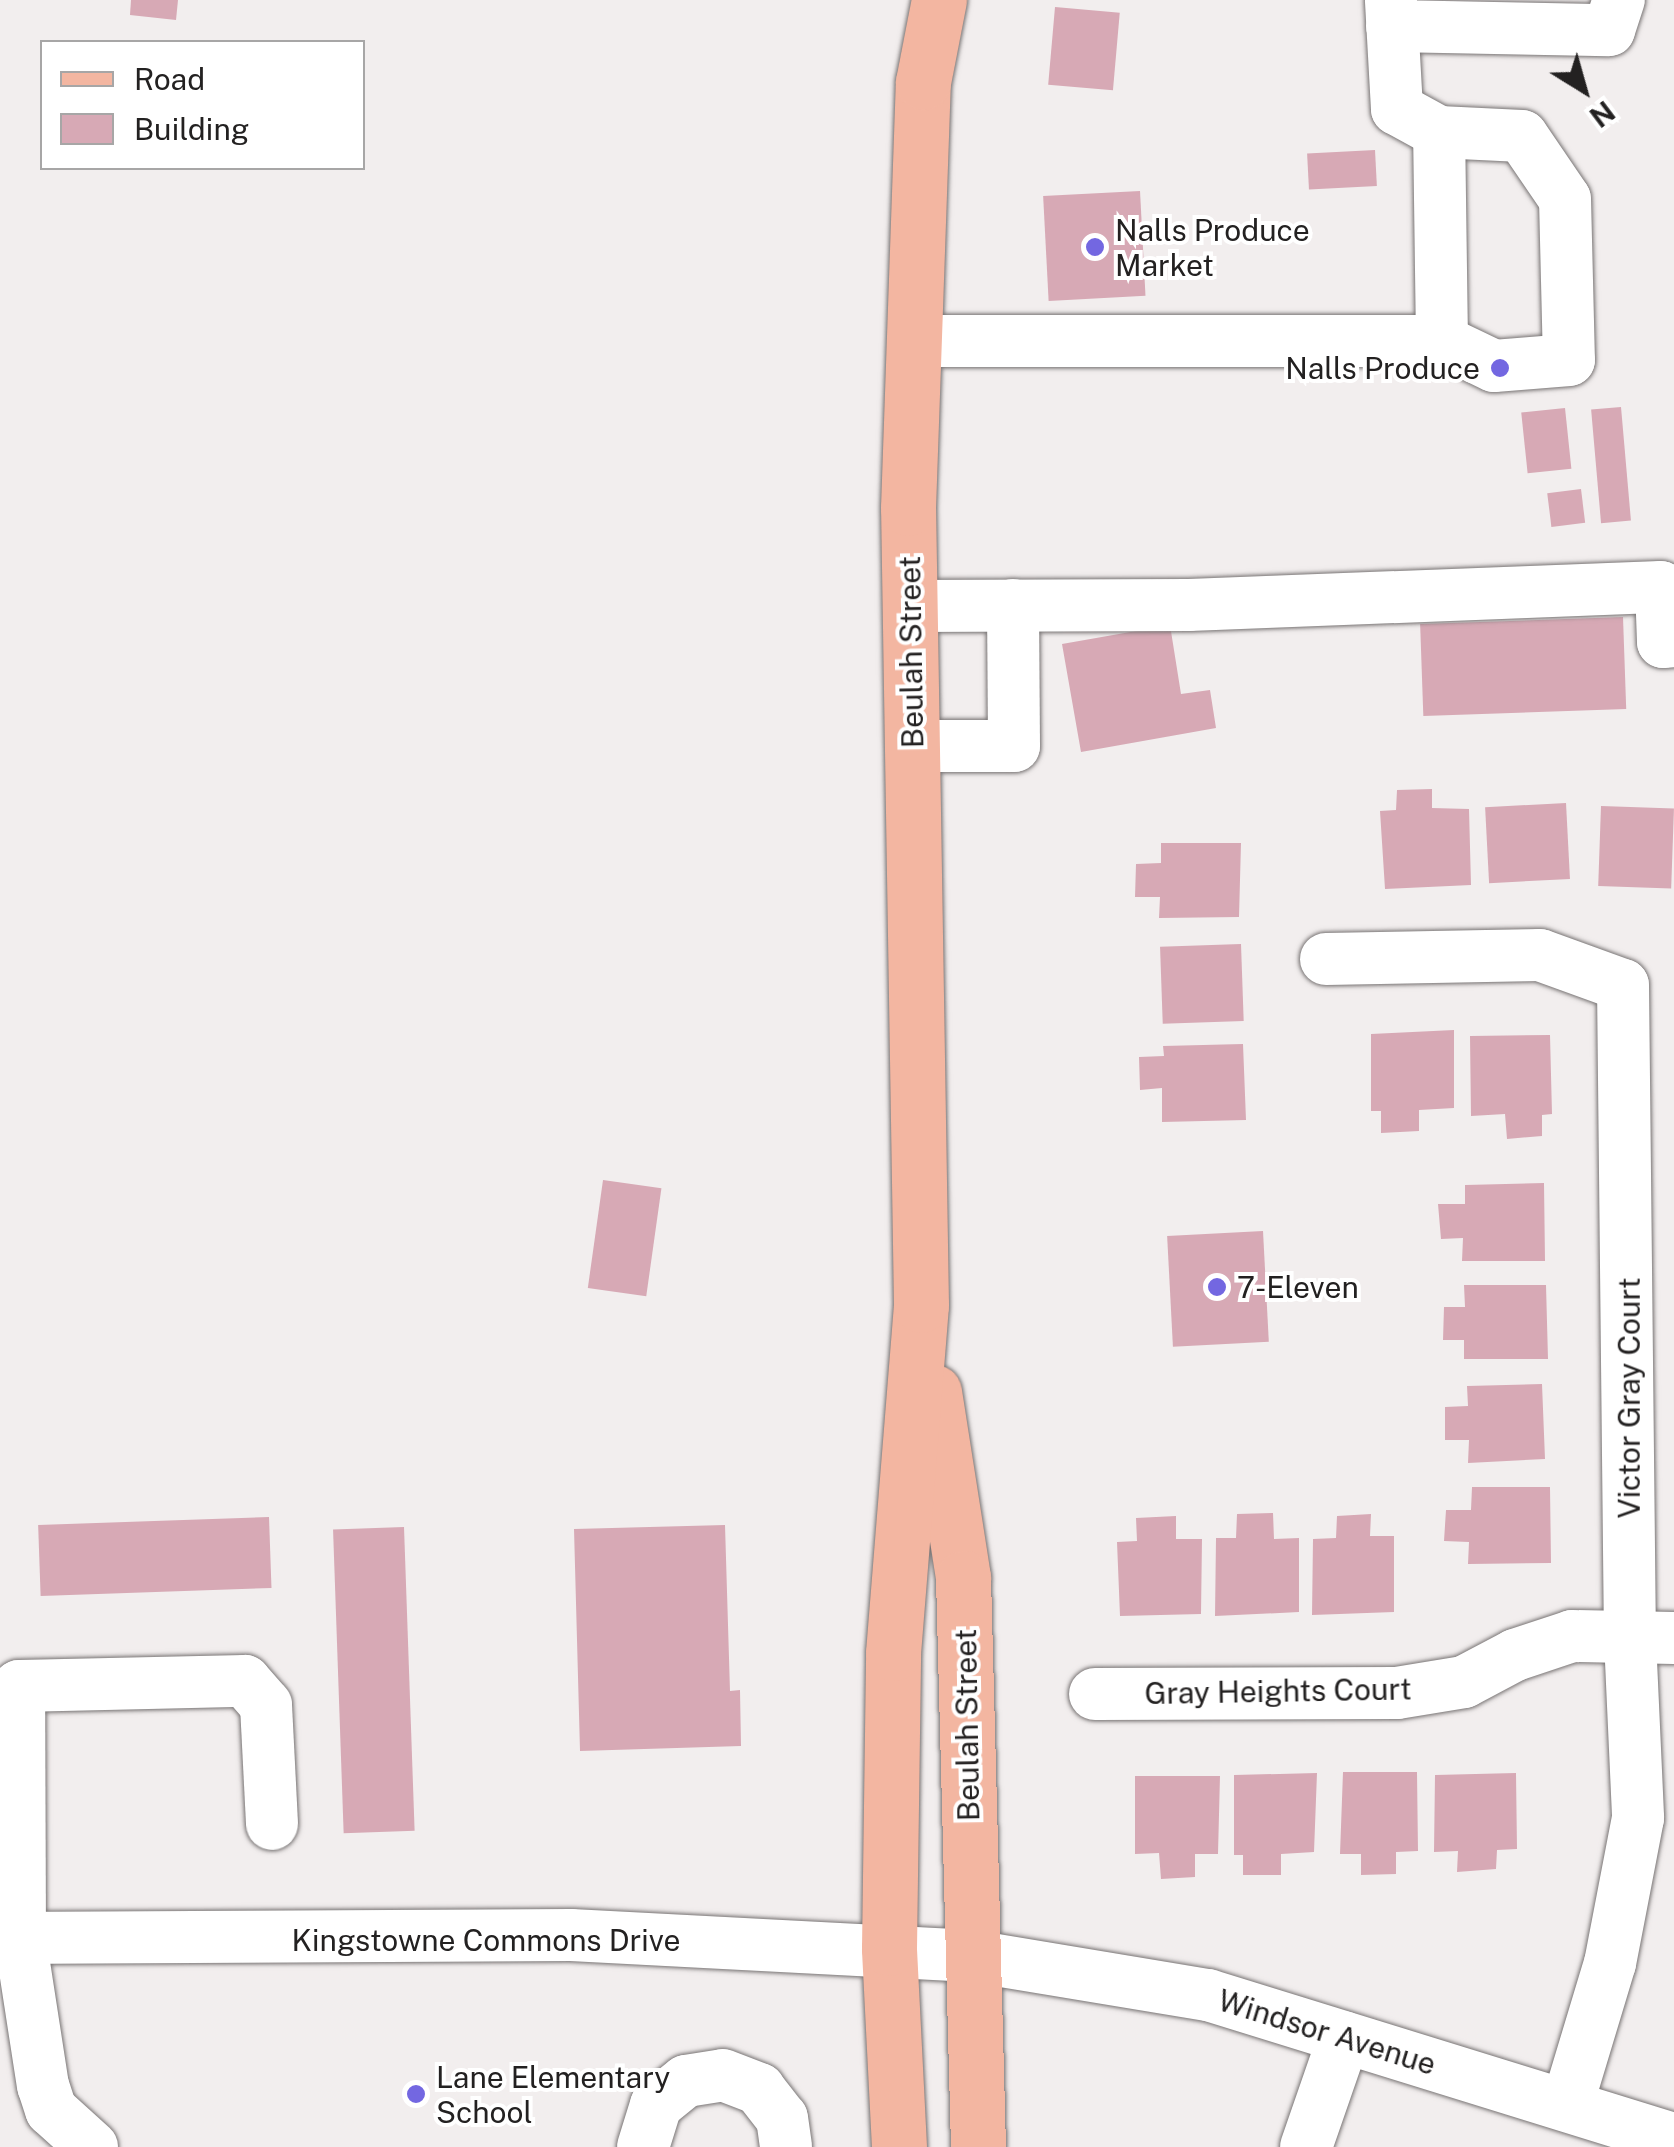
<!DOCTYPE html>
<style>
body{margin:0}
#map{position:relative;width:1674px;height:2147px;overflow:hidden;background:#f2eeee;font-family:"Public Sans",sans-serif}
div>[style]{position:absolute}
.building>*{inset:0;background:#d7a9b5;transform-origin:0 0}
.roads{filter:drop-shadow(0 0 2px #787474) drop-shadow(0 0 2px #787474)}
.minor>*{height:52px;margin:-26px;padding:0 26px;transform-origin:26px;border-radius:26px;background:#fff}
.major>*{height:55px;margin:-27.5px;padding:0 27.5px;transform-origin:27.5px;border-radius:27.5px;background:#f3b6a1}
.dots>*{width:28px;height:28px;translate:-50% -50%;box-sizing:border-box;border:5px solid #fff;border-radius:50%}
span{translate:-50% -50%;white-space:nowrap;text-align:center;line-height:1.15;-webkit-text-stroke:8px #fff;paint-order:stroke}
.poi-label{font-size:30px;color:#232121}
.left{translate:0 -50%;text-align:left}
.right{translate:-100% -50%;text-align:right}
.street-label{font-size:30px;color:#232121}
.legend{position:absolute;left:40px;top:40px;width:325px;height:130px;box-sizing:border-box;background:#fff;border:2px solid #a7a6a6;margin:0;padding:12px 18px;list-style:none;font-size:30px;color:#232121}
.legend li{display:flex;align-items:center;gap:20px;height:50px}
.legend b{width:50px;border:2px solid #a7a6a6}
.north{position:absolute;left:1534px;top:40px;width:100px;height:100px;-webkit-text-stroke:8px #fff;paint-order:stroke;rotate:143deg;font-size:28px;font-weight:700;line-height:40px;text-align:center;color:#232121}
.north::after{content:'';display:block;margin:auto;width:35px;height:45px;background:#232121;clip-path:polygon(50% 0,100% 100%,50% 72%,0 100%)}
</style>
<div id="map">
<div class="building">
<i style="clip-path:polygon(131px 0,178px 0,176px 20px,130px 15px)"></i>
<i style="left:1055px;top:7px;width:65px;height:78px;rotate:5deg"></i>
<i style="left:1375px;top:150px;width:36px;height:68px;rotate:87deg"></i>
<i style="left:1140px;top:191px;width:105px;height:97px;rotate:87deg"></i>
<i style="left:1621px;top:407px;width:114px;height:30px;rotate:85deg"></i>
<i style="left:1565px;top:408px;width:61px;height:44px;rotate:84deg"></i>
<i style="left:1581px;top:489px;width:34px;height:34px;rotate:83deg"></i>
<i style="left:1623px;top:617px;width:92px;height:203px;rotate:88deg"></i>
<i style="clip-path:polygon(1170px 625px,1181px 694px,1210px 690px,1216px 728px,1081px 752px,1062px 644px)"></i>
<i style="clip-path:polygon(1432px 789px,1432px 808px,1469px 809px,1471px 885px,1385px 889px,1380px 811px,1396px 810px,1397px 790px)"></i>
<i style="left:1566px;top:803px;width:76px;height:81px;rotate:87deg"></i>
<i style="left:1601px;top:806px;width:73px;height:80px;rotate:2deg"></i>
<i style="clip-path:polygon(1161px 843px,1241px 843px,1239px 917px,1159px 918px,1160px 897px,1135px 897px,1136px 864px,1161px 863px)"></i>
<i style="left:1241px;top:944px;width:77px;height:81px;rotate:88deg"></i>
<i style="clip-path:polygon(1454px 1030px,1454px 1108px,1419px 1110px,1419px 1131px,1381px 1133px,1381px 1111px,1371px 1111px,1371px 1034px)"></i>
<i style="clip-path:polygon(1550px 1035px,1552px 1114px,1542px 1115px,1542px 1136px,1507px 1139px,1505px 1114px,1471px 1116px,1470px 1036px)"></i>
<i style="clip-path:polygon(1243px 1044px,1246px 1120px,1162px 1122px,1162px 1088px,1140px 1090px,1139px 1057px,1164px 1056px,1163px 1046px)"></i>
<i style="left:603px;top:1180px;width:59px;height:109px;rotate:8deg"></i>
<i style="clip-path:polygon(1544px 1183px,1545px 1261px,1462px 1261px,1463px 1238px,1441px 1239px,1438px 1204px,1465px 1204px,1465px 1185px)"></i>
<i style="left:1263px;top:1231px;width:111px;height:96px;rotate:87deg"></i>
<i style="clip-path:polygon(1464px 1285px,1546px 1285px,1548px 1359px,1464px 1359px,1464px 1340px,1443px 1340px,1444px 1307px,1465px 1307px)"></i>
<i style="clip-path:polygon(1542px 1384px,1545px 1459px,1468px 1463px,1469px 1440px,1445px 1440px,1445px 1407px,1468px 1406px,1467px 1386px)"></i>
<i style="clip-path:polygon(1472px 1487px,1550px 1487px,1551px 1563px,1468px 1564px,1469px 1542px,1444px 1541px,1446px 1510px,1471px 1510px)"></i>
<i style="clip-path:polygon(1273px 1513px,1274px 1539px,1299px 1538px,1299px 1612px,1215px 1616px,1216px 1538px,1236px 1538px,1237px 1514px)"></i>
<i style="clip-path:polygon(1371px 1514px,1370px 1536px,1394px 1536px,1394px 1612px,1312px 1615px,1313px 1539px,1336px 1538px,1337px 1516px)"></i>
<i style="clip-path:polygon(1176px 1516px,1176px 1539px,1202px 1539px,1201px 1614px,1120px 1616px,1117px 1542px,1137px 1541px,1136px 1518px)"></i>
<i style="left:269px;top:1517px;width:71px;height:231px;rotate:88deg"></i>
<i style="clip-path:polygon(725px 1525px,730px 1691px,740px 1690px,741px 1746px,580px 1751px,574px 1529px)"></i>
<i style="left:404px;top:1527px;width:304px;height:71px;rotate:88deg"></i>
<i style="clip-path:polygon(1343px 1772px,1417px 1772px,1418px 1851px,1396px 1852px,1396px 1874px,1361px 1875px,1361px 1854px,1340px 1854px)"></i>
<i style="clip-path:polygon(1317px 1773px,1314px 1852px,1281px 1854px,1281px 1875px,1243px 1875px,1243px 1855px,1234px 1855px,1234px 1775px)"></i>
<i style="clip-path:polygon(1516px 1773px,1517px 1849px,1497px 1850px,1496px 1869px,1457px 1872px,1458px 1851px,1434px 1852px,1435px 1775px)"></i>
<i style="clip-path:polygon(1135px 1776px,1220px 1776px,1218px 1854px,1195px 1854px,1195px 1877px,1161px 1879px,1159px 1853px,1135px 1854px)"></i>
</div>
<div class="roads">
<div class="minor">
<i style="left:1392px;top:26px;width:217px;rotate:1.1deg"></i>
<i style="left:1609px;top:30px;width:32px;rotate:-72deg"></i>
<i style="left:1439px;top:132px;width:83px;rotate:2.8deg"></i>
<i style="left:1522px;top:136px;width:76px;rotate:55.7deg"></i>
<i style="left:1565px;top:199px;width:161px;rotate:88.6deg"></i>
<i style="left:1569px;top:360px;width:75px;rotate:175.4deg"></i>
<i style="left:1494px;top:366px;width:58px;rotate:-154.3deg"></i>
<i style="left:913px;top:341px;width:529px"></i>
<i style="left:1442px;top:341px;width:209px;rotate:-90.8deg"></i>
<i style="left:1439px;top:132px;width:48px;rotate:-151.3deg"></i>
<i style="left:1397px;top:109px;width:109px;rotate:-93.2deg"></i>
<i style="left:910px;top:606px;width:279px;rotate:-0.2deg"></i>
<i style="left:1189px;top:605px;width:472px;rotate:-2.2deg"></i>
<i style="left:1661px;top:587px;width:55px;rotate:87.9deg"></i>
<i style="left:1663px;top:642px;width:11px;rotate:-5deg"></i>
<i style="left:913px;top:746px;width:101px"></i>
<i style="left:1014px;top:746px;width:141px;rotate:-90.4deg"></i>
<i style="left:1326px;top:959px;width:214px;rotate:-1.1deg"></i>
<i style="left:1540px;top:955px;width:88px;rotate:19.9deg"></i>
<i style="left:1623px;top:985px;width:654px;rotate:89.39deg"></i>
<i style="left:1630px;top:1639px;width:179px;rotate:87.4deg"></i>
<i style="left:1638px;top:1818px;width:148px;rotate:100.9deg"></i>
<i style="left:1610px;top:1963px;width:148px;rotate:106.8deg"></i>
<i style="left:1095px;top:1694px;width:302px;rotate:-0.2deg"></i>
<i style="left:1397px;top:1693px;width:68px;rotate:-9.3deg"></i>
<i style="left:1464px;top:1682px;width:58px;rotate:-27.9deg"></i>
<i style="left:1515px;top:1655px;width:60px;rotate:-18.4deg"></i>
<i style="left:1572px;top:1636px;width:102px;rotate:1.1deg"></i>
<i style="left:0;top:1938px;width:571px;rotate:-0.3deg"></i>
<i style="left:571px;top:1935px;width:402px;rotate:3deg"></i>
<i style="left:972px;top:1956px;width:239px;rotate:9.4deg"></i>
<i style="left:1208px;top:1995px;width:488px;rotate:17.2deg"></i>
<i style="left:92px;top:2147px;width:55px;rotate:-137.9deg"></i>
<i style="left:51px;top:2110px;width:25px;rotate:-108deg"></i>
<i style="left:43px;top:2086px;width:150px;rotate:-98.8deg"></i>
<i style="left:20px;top:1938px;width:252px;rotate:-90.2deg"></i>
<i style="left:19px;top:1686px;width:226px;rotate:-1.3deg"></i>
<i style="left:245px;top:1681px;width:32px;rotate:49deg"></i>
<i style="left:266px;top:1705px;width:119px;rotate:87.1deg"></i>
<i style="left:643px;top:2147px;width:44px;rotate:-72.8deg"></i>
<i style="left:656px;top:2105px;width:38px;rotate:-39deg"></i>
<i style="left:686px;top:2081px;width:37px;rotate:-9deg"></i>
<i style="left:723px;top:2075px;width:39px;rotate:21deg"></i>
<i style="left:759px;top:2089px;width:37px;rotate:52deg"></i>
<i style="left:782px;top:2118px;width:29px;rotate:82deg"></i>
<i style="left:1306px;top:2147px;width:116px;rotate:-70.9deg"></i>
</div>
<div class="major">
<i style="left:934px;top:1392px;width:188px;rotate:81.1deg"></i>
<i style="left:963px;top:1578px;width:569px;rotate:88.49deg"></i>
<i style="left:899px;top:2147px;width:199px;rotate:-92.9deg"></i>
<i style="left:889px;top:1948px;width:295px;rotate:-89.2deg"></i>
<i style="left:893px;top:1653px;width:349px;rotate:-85.4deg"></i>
<i style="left:921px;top:1305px;width:797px;rotate:-90.93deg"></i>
<i style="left:908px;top:508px;width:426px;rotate:-88deg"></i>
<i style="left:923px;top:82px;width:84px;rotate:-79deg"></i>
</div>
</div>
<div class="dots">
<i style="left:1095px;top:247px;background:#7367e1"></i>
<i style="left:1500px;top:368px;background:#7367e1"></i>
<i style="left:1217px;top:1287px;background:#7367e1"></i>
<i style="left:416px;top:2094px;background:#7367e1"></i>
</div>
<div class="poi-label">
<span class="left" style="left:1115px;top:247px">Nalls Produce<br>Market</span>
<span class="right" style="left:1480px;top:368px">Nalls Produce</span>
<span class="left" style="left:1237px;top:1287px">7-Eleven</span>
<span class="left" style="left:436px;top:2094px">Lane Elementary<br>School</span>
</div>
<div class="street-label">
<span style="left:911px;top:652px;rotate:-91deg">Beulah Street</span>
<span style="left:1629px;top:1398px;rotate:-90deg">Victor Gray Court</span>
<span style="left:1278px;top:1691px;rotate:-1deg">Gray Heights Court</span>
<span style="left:967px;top:1725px;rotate:-91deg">Beulah Street</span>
<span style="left:486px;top:1940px">Kingstowne Commons Drive</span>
<span style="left:1327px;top:2032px;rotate:17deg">Windsor Avenue</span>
</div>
<ul class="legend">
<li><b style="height:12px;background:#f3b6a1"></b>Road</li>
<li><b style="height:28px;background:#d7a9b5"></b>Building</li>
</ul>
<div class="north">N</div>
</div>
